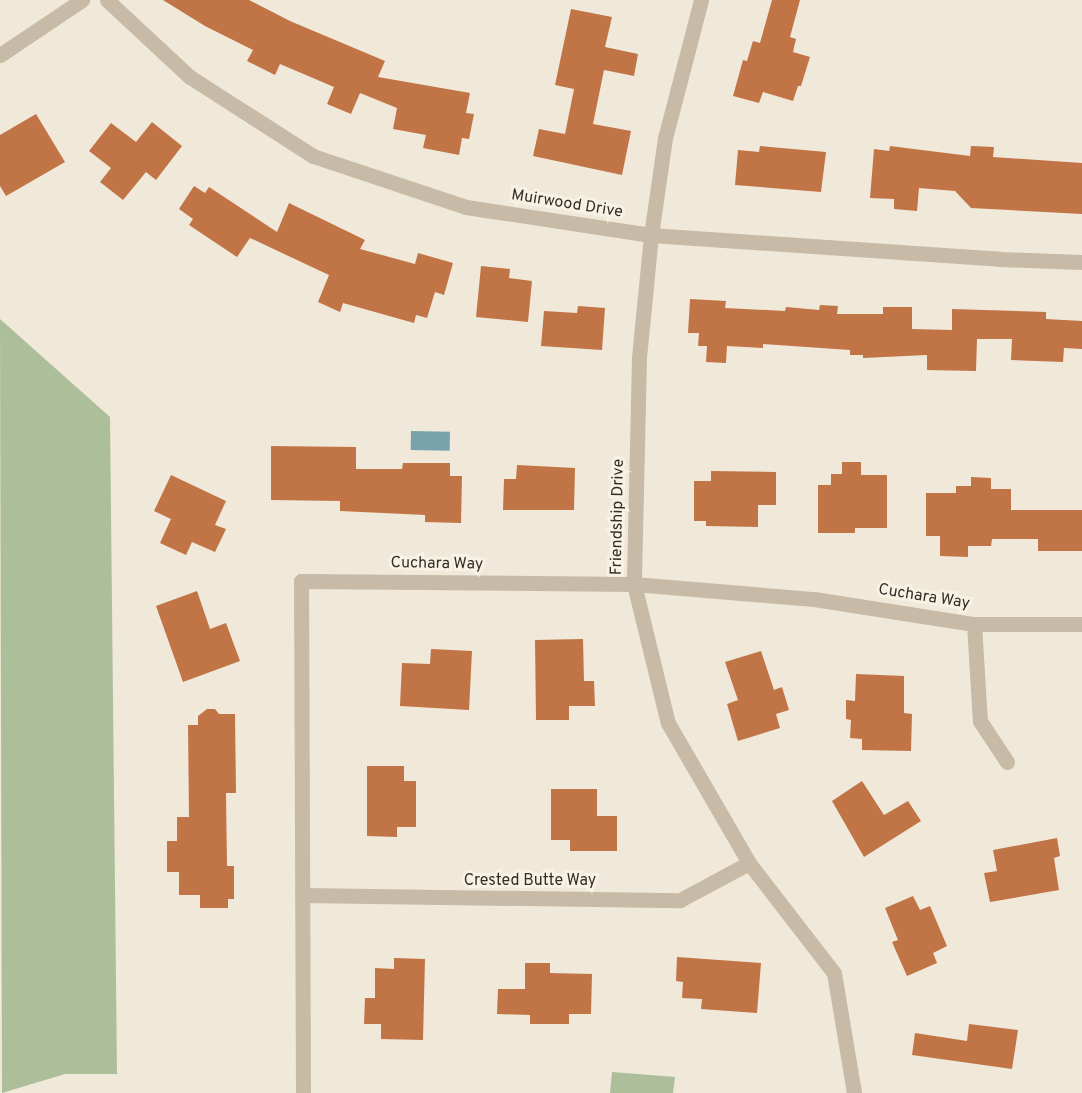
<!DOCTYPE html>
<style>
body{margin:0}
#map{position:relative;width:1082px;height:1093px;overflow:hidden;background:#f0e8d9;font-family:Overpass,sans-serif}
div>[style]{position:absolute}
.green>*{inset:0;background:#adbe9a}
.water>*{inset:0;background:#79a3ac;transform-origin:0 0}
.building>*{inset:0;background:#c17546}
.street>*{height:15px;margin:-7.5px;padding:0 7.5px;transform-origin:7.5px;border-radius:7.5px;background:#c7baa6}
span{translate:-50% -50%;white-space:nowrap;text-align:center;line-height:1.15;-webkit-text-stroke:6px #f8f2e5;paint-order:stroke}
.street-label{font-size:16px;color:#342c27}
</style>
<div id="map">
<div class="green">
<i style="clip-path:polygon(0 319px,110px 417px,117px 1074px,65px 1074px,2px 1093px)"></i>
<i style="clip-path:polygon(612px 1072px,675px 1077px,673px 1093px,610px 1093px)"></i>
</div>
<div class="water">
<i style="left:411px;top:431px;width:39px;height:19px;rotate:1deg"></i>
</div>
<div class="building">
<i style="clip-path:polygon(163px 0,249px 0,290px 21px,385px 61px,378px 77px,470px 93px,466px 113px,474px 114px,469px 139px,462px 138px,459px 155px,423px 148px,426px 135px,393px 129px,397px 108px,360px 93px,351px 114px,327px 104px,334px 87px,280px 64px,275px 75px,247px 61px,253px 50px,205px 26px)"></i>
<i style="clip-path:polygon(772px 0,800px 0,790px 37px,796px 39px,793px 52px,810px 57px,801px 86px,798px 86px,793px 101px,763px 92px,759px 103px,733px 96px,743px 60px,747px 61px,753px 41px,760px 43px)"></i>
<i style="clip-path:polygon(571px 9px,612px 17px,605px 47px,638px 54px,634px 76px,604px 70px,593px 124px,631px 131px,622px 175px,533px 156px,539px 129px,565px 134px,574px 89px,555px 85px)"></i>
<i style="clip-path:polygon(36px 114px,65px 162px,6px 196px,0 186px,0 135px)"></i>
<i style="clip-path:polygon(152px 122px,182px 146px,156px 180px,146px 172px,123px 200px,100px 182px,111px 168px,89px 151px,111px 123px,136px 142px)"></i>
<i style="clip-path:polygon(760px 146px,826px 152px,821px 192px,735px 185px,738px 150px,759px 152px)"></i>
<i style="clip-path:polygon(890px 146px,970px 156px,971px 146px,994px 147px,993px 157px,1082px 163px,1082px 214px,971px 208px,955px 191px,919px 188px,917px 211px,894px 209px,894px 199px,870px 198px,874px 149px,889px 151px)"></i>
<i style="clip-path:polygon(194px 186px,205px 193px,209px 187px,277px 232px,289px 203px,365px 240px,360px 249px,415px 264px,418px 253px,453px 263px,444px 295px,435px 292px,427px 318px,416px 315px,414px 323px,343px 303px,340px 312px,318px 302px,329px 275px,250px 238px,237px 257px,189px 225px,193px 219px,179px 209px)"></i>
<i style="clip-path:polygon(481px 266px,510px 269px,509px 278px,532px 281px,528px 322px,476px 317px)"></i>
<i style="clip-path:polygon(690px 299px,726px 301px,725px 308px,785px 311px,786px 307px,819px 310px,820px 305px,838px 306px,837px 314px,883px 314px,883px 307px,912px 307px,912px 329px,952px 330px,952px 309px,1046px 312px,1046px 319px,1082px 321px,1082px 349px,1064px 348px,1063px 362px,1011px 360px,1012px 339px,977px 339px,976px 371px,927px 370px,927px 355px,863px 358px,863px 355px,850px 355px,850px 350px,763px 344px,763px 348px,727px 346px,726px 363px,706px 362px,707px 346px,698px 346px,699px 333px,688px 333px)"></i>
<i style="clip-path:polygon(578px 306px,605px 308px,602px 350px,541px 346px,544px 311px,577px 313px)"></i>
<i style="clip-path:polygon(271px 446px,356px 447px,356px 469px,402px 469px,403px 463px,450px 463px,450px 476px,462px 476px,461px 523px,425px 522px,425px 515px,340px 511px,340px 501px,271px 500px)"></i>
<i style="clip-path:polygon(842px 462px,861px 462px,861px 475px,887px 475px,887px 528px,855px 528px,855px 533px,818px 533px,818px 485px,831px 485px,831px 474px,842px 474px)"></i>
<i style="clip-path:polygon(517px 465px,575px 468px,574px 510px,503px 510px,504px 479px,516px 479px)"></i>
<i style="clip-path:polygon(711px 471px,776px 472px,776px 505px,758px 505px,758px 527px,706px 526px,706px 521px,694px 521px,694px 481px,711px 481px)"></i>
<i style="clip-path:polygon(171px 475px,226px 501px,215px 525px,226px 529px,215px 552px,192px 542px,186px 555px,160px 543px,171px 519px,154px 511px)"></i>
<i style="clip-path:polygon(971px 477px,991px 478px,991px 489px,1011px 489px,1011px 510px,1082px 510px,1082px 551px,1038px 551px,1038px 539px,992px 539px,991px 546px,968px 546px,968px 557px,940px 556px,940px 536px,926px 536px,926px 493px,956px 493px,956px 486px,971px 486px)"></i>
<i style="clip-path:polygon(197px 591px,210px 629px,226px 623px,240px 661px,183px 682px,156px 606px)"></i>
<i style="clip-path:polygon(583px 639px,584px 681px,594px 681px,595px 706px,569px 706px,569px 720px,536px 720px,535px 640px)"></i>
<i style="clip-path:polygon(431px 649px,472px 651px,469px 710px,400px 706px,402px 663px,430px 664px)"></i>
<i style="clip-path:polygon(761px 651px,774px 690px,782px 687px,789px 710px,776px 714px,780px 728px,738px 741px,727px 704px,738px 700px,725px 662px)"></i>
<i style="clip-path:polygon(856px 674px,904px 676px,904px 713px,912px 714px,911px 751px,862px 750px,862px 739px,850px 738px,851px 720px,846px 719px,846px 700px,855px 701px)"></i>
<i style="clip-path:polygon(207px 709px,215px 709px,219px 714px,235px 714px,236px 793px,226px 793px,227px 866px,234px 866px,234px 899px,228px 899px,228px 908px,200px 908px,200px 895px,179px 895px,179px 872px,167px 872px,167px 841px,177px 841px,177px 817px,189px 817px,188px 725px,198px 725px,198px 716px)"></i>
<i style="clip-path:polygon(367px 766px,404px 766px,404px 781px,416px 781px,416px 827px,397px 827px,397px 837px,367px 836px)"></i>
<i style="clip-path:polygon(862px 781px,884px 815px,908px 801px,921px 821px,864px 857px,832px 801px)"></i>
<i style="clip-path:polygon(551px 789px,597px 789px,597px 816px,617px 816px,617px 851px,570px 851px,570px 840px,551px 840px)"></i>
<i style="clip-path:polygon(1057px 838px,1060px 856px,1054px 858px,1059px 890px,990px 902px,984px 873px,997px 871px,993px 850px)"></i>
<i style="clip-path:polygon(913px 896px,920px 910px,930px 906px,947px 946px,933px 953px,937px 963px,907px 976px,892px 942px,898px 940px,885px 908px)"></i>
<i style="clip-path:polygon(677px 957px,761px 963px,757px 1013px,701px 1009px,702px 999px,682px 998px,683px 982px,676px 981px)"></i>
<i style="clip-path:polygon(394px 958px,425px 959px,423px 1040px,381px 1039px,381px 1024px,364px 1024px,365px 998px,375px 998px,375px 968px,394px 969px)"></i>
<i style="clip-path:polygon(525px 963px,550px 963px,550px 973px,592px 974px,591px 1014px,569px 1014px,569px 1024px,530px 1024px,530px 1015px,497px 1014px,498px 989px,525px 989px)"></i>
<i style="clip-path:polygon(969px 1024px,1018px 1030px,1012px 1069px,912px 1055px,915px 1033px,967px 1041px)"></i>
</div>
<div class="street">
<i style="left:107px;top:0;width:113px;rotate:42.9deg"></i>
<i style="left:190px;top:77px;width:146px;rotate:32.7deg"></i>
<i style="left:313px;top:156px;width:161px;rotate:18.4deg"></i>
<i style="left:466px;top:207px;width:187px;rotate:8.6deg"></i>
<i style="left:651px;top:235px;width:349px;rotate:3.9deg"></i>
<i style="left:999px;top:259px;width:83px;rotate:2.1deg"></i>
<i style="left:701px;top:0;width:143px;rotate:104.6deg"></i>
<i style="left:665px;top:138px;width:98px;rotate:98.2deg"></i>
<i style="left:651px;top:235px;width:124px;rotate:95.6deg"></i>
<i style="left:639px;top:358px;width:226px;rotate:91.3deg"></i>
<i style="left:634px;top:584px;width:143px;rotate:76.3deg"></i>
<i style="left:668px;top:723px;width:162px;rotate:59.9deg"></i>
<i style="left:749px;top:863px;width:139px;rotate:52.3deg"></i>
<i style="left:834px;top:973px;width:122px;rotate:80.5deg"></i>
<i style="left:0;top:55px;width:99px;rotate:-33.9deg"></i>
<i style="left:974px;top:624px;width:97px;rotate:86.5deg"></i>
<i style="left:980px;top:721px;width:49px;rotate:56.6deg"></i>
<i style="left:302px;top:895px;width:378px;rotate:0.8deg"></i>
<i style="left:680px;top:900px;width:78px;rotate:-28.2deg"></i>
<i style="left:303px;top:1093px;width:512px;rotate:-90.22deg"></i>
<i style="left:301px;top:581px;width:333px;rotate:0.5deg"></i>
<i style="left:634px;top:584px;width:181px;rotate:4.8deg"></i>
<i style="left:814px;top:599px;width:162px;rotate:8.9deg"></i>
<i style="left:974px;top:624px;width:108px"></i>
</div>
<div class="street-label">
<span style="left:567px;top:204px;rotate:9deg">Muirwood Drive</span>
<span style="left:618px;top:517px;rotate:-89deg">Friendship Drive</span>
<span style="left:437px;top:564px;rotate:1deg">Cuchara Way</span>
<span style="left:924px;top:597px;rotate:9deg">Cuchara Way</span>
<span style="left:530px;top:881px">Crested Butte Way</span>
</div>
</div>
